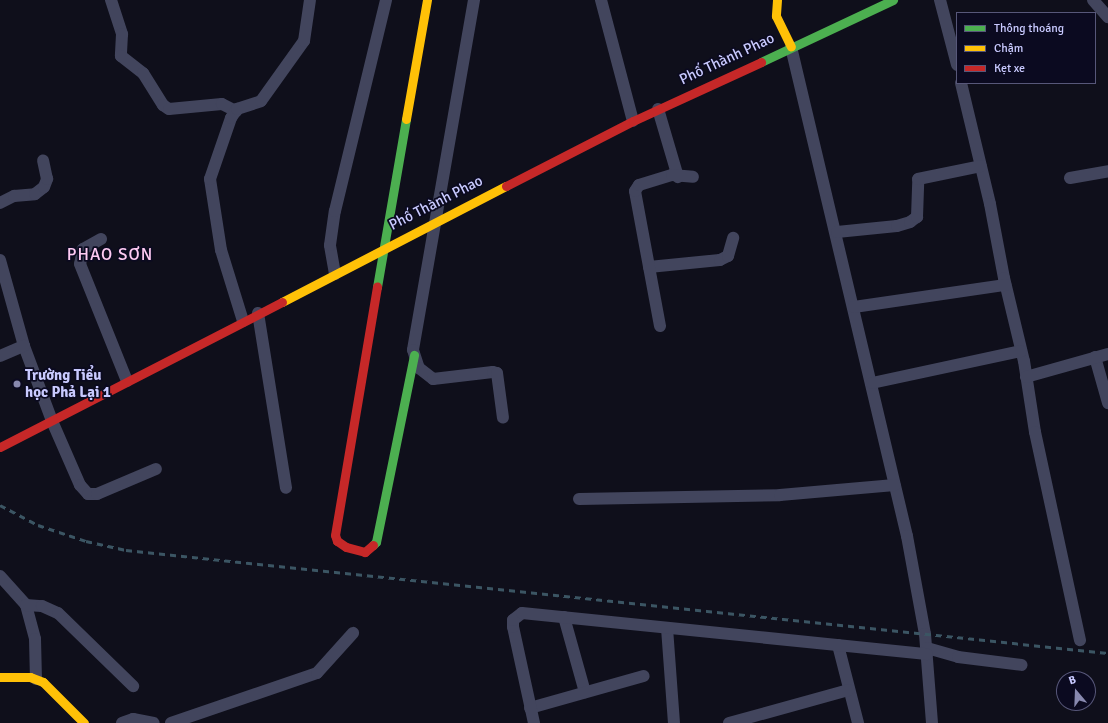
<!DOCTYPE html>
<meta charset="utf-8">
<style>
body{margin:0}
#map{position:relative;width:1108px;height:723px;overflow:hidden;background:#0f0f1b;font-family:Signika,sans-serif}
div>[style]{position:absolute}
.street>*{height:12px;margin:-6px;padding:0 6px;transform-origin:6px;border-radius:6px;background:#42455d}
.fast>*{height:9px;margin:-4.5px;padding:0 4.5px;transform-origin:4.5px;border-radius:4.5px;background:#4caf50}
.slow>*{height:9px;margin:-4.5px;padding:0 4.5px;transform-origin:4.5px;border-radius:4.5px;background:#ffc107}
.jam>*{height:9px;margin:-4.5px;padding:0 4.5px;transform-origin:4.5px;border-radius:4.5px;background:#c62828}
.rail>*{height:3px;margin-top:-1.5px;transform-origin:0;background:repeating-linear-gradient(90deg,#3b5563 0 6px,transparent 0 11px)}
.dots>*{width:11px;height:11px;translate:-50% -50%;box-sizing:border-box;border:2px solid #0b0a20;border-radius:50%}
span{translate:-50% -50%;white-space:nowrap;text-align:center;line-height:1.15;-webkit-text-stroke:3.5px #0b0a20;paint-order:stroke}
.street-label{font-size:15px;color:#c9caff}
.poi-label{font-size:15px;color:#c9caff;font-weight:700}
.left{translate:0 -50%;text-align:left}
.quarter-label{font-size:17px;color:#ffcbf3;letter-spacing:1px}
.legend{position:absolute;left:956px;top:12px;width:140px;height:72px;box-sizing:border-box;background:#0b0a20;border:1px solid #575779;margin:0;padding:5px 7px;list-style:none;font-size:12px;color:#c9caff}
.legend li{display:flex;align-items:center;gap:8px;height:20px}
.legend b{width:20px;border:1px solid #575779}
.north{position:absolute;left:1056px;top:671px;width:40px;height:40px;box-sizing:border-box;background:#0b0a20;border:1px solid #575779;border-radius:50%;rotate:341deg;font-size:11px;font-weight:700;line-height:16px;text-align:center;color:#c9caff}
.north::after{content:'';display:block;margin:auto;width:14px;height:18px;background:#8889af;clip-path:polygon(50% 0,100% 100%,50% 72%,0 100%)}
</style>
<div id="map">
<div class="street">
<i style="left:111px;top:0;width:36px;rotate:72deg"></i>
<i style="left:122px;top:34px;width:22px;rotate:93deg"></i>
<i style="left:121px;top:56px;width:28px;rotate:38deg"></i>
<i style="left:143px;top:73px;width:38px;rotate:58deg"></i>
<i style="left:163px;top:105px;width:7px;rotate:34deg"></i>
<i style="left:169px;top:109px;width:53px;rotate:-5.4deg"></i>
<i style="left:222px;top:104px;width:16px;rotate:27deg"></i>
<i style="left:474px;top:0;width:355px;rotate:99.9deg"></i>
<i style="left:413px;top:350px;width:19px;rotate:72deg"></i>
<i style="left:419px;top:368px;width:18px;rotate:38deg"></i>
<i style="left:433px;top:379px;width:60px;rotate:-6.7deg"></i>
<i style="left:493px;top:372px;width:4px;rotate:14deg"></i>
<i style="left:497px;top:373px;width:45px;rotate:82.4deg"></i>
<i style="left:601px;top:0;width:125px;rotate:75.2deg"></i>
<i style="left:940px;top:0;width:67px;rotate:75.3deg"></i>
<i style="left:1093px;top:0;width:23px;rotate:49deg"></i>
<i style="left:791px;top:47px;width:503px;rotate:76.66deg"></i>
<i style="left:907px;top:536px;width:100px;rotate:79.6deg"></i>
<i style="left:925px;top:634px;width:89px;rotate:85.5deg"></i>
<i style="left:961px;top:83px;width:124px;rotate:76.5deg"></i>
<i style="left:990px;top:204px;width:75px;rotate:79.3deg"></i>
<i style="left:1004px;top:278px;width:85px;rotate:76.5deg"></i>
<i style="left:1024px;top:361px;width:72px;rotate:81.2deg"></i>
<i style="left:1035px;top:432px;width:213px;rotate:77.8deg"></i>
<i style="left:658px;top:109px;width:71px;rotate:73.6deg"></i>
<i style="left:1070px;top:178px;width:39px;rotate:-10deg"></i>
<i style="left:0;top:203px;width:16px;rotate:-27deg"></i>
<i style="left:14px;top:196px;width:21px;rotate:-5deg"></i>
<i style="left:35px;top:194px;width:11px;rotate:-38deg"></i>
<i style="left:44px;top:187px;width:9px;rotate:-69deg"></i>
<i style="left:47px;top:179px;width:19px;rotate:-102deg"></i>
<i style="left:837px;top:232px;width:60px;rotate:-5.7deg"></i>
<i style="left:897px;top:226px;width:14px;rotate:-17deg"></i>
<i style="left:910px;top:222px;width:9px;rotate:-36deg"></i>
<i style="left:917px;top:217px;width:38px;rotate:-88deg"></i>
<i style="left:918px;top:179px;width:64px;rotate:-11.7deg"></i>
<i style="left:101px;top:239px;width:21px;rotate:151deg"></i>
<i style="left:83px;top:249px;width:15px;rotate:101deg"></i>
<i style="left:80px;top:264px;width:126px;rotate:68.1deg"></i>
<i style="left:0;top:260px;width:89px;rotate:74.4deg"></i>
<i style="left:24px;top:346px;width:80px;rotate:69.5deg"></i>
<i style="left:52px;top:421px;width:70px;rotate:66.4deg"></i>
<i style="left:80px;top:485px;width:12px;rotate:48deg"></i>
<i style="left:88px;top:494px;width:9px"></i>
<i style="left:97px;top:494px;width:64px;rotate:-23deg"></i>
<i style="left:649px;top:267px;width:71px;rotate:-5.6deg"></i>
<i style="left:720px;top:260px;width:9px;rotate:-27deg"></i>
<i style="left:728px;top:256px;width:19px;rotate:-74deg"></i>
<i style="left:335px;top:274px;width:29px;rotate:-100deg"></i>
<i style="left:330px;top:245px;width:34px;rotate:-82deg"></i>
<i style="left:335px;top:211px;width:217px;rotate:-76.4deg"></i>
<i style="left:854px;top:307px;width:153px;rotate:-8.3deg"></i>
<i style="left:258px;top:313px;width:177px;rotate:80.9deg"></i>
<i style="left:243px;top:321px;width:74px;rotate:-107.2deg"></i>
<i style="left:221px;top:250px;width:72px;rotate:-98.8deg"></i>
<i style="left:210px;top:179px;width:65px;rotate:-71deg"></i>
<i style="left:231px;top:118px;width:11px;rotate:-56deg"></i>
<i style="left:237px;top:109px;width:25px;rotate:-18deg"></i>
<i style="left:261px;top:101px;width:74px;rotate:-54.4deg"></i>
<i style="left:304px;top:41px;width:41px;rotate:-81.7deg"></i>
<i style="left:660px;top:326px;width:137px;rotate:-100.5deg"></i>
<i style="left:635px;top:191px;width:7px;rotate:-56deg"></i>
<i style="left:639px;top:185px;width:34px;rotate:-17deg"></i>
<i style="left:672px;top:175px;width:21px;rotate:5deg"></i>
<i style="left:0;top:356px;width:26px;rotate:-23deg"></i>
<i style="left:1095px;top:357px;width:48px;rotate:74.2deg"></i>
<i style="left:1026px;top:377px;width:85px;rotate:-15.7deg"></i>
<i style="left:872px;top:383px;width:152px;rotate:-12.1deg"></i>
<i style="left:579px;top:499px;width:201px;rotate:-1.1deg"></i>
<i style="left:780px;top:495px;width:115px;rotate:-5deg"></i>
<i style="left:0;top:576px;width:39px;rotate:48deg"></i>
<i style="left:26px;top:605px;width:35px;rotate:75deg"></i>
<i style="left:35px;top:639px;width:40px;rotate:88.6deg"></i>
<i style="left:26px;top:605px;width:16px;rotate:4deg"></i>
<i style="left:42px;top:606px;width:17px;rotate:24deg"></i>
<i style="left:58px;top:613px;width:105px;rotate:44.2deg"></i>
<i style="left:564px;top:617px;width:78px;rotate:74.4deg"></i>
<i style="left:667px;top:628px;width:95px;rotate:85.8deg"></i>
<i style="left:838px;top:645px;width:81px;rotate:75.6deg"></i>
<i style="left:927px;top:648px;width:32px;rotate:16deg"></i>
<i style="left:958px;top:657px;width:64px;rotate:7.1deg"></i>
<i style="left:530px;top:708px;width:118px;rotate:-15.7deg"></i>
<i style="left:122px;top:723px;width:12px;rotate:-20deg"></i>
<i style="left:133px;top:719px;width:21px;rotate:11deg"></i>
<i style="left:171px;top:723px;width:154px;rotate:-18.9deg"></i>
<i style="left:317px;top:673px;width:54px;rotate:-48deg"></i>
<i style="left:534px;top:723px;width:98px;rotate:-102.3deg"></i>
<i style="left:513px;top:627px;width:7px;rotate:-90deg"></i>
<i style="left:513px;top:620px;width:11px;rotate:-38deg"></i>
<i style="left:522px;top:613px;width:407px;rotate:5.8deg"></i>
<i style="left:729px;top:723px;width:124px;rotate:-15.4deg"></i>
</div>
<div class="fast">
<i style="left:761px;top:62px;width:146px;rotate:-25.2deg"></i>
<i style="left:377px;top:287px;width:170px;rotate:-80.2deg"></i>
<i style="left:373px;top:545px;width:4px;rotate:-45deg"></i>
<i style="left:376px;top:542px;width:191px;rotate:-78.5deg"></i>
</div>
<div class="slow">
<i style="left:777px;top:0;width:16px;rotate:94deg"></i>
<i style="left:776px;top:16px;width:34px;rotate:64deg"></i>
<i style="left:406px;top:119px;width:121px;rotate:-80deg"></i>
<i style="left:282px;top:302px;width:252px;rotate:-27.4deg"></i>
<i style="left:0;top:677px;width:30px"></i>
<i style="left:30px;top:677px;width:14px;rotate:21deg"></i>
<i style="left:43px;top:682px;width:58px;rotate:45deg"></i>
</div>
<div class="jam">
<i style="left:506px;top:186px;width:143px;rotate:-27.1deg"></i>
<i style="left:633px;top:121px;width:141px;rotate:-24.7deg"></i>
<i style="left:0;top:447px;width:317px;rotate:-27.2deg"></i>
<i style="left:373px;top:545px;width:11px;rotate:139deg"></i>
<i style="left:365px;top:552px;width:20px;rotate:-165deg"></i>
<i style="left:346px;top:547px;width:11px;rotate:-146deg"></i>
<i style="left:337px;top:541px;width:6px;rotate:-108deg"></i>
<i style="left:335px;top:535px;width:252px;rotate:-80.4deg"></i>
</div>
<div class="rail">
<i style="left:0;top:505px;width:43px;rotate:27.8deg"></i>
<i style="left:38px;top:525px;width:51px;rotate:18.4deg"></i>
<i style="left:86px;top:541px;width:41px;rotate:12.7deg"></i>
<i style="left:126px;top:550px;width:987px;rotate:5.99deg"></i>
</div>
<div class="dots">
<i style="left:17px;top:384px;background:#8889af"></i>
</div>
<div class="street-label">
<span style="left:727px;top:59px;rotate:-25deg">Phố Thành Phao</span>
<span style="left:436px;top:203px;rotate:-27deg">Phố Thành Phao</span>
</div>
<div class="poi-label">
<span class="left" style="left:25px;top:384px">Trường Tiểu<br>học Phả Lại 1</span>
</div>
<div class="quarter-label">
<span style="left:110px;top:255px">PHAO SƠN</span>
</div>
<ul class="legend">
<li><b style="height:5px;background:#4caf50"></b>Thông thoáng</li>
<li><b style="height:5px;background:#ffc107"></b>Chậm</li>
<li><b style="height:5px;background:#c62828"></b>Kẹt xe</li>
</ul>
<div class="north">B</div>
</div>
